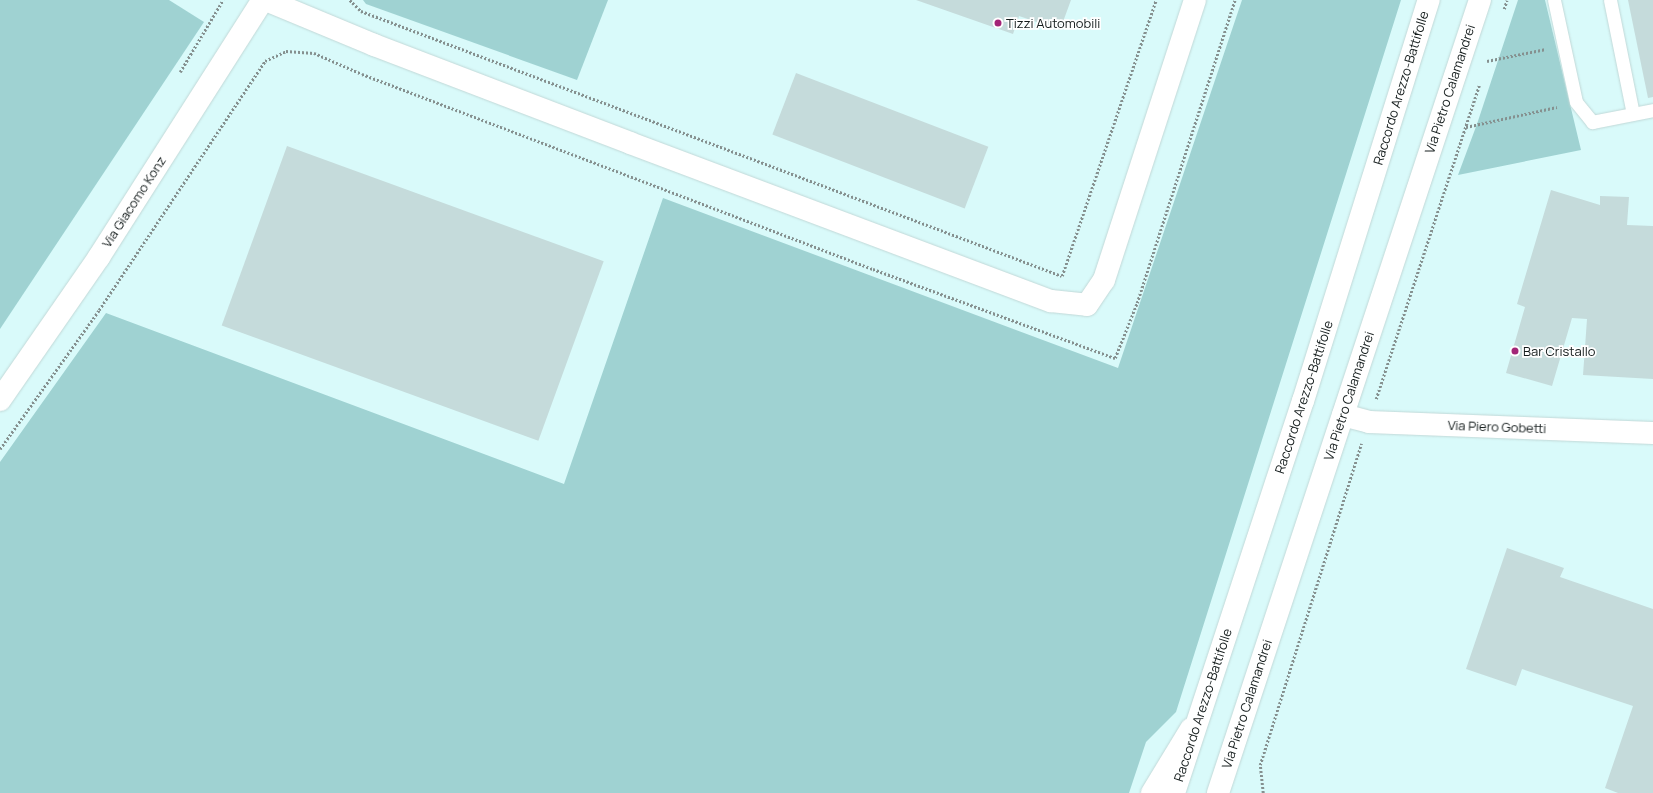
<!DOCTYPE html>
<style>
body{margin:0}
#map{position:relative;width:1653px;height:793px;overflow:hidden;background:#f1fffe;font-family:Manrope,sans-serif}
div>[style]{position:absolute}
.built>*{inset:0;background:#d9fafa;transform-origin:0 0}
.green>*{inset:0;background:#9fd2d2}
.building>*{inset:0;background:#c5dbdb;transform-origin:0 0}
.path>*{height:2.5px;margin-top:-1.25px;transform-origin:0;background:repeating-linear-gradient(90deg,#85908f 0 2px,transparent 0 4px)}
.roads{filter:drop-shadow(0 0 1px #c1d8d7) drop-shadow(0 0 1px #c1d8d7)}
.service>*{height:13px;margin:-6.5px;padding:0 6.5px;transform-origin:6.5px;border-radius:6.5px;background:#fff}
.minor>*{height:22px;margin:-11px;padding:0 11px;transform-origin:11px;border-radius:11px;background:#fff}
.secondary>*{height:22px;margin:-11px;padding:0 11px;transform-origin:11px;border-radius:11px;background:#fff}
.primary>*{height:22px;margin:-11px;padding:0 11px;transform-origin:11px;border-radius:11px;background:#fff}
.dots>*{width:11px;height:11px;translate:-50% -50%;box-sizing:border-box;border:2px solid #fff;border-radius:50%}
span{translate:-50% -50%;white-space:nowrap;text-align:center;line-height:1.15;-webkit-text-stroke:3.5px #fff;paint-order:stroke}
.poi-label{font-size:13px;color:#141c1c}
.left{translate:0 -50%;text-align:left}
.street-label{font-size:13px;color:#141c1c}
</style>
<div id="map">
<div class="built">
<i style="left:0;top:0;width:1653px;height:793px"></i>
</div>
<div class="green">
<i style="clip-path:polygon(0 0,169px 0,204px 22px,0 329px)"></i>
<i style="clip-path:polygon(363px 0,608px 0,577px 80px,366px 4px)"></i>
<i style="clip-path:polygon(1242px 0,1401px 0,1176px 712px,1146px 742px,1129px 793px,0 793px,0 462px,106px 313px,564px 484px,663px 198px,1118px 368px)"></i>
<i style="clip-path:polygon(1518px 0,1545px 0,1581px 150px,1458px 175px,1477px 124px)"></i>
</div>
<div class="building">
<i style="clip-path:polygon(916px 0,1071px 0,1060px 30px,1019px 16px,1013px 34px)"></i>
<i style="clip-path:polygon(1628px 0,1653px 0,1653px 97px,1648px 98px)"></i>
<i style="left:796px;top:73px;width:206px;height:66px;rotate:21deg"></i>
<i style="left:287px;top:146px;width:337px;height:191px;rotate:20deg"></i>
<i style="clip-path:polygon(1551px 190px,1600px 205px,1600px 196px,1629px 197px,1627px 225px,1653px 226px,1653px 379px,1583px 375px,1587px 319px,1572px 318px,1552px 386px,1506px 373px,1525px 307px,1517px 304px)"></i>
<i style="clip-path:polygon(1507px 548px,1564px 568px,1560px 577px,1653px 609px,1653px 793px,1618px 793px,1605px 788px,1633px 706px,1522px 669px,1516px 686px,1466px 669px)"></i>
</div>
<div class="path">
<i style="left:350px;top:0;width:16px;rotate:45deg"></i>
<i style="left:361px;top:11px;width:749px;rotate:20.71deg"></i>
<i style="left:1062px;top:276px;width:292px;rotate:-71.2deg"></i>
<i style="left:1504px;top:9px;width:9px;rotate:-72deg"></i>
<i style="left:1487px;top:61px;width:60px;rotate:-11.5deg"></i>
<i style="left:180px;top:72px;width:84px;rotate:-59.2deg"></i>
<i style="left:1466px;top:127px;width:93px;rotate:-12.4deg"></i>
<i style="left:1376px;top:399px;width:330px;rotate:-71.8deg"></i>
<i style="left:0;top:449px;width:171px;rotate:-54.5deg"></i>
<i style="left:99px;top:310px;width:299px;rotate:-56.3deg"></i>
<i style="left:265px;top:61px;width:23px;rotate:-25deg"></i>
<i style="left:286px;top:51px;width:28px;rotate:4deg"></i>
<i style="left:314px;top:53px;width:52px;rotate:23.6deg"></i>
<i style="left:362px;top:74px;width:547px;rotate:20.89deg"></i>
<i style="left:873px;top:269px;width:258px;rotate:20.2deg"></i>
<i style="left:1115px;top:358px;width:59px;rotate:-68.2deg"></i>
<i style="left:1137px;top:303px;width:318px;rotate:-72.1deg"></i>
<i style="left:1263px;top:793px;width:28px;rotate:-96deg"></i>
<i style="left:1260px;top:765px;width:337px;rotate:-72.5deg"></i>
</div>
<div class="roads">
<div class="service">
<i style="left:1554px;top:0;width:104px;rotate:77.8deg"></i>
<i style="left:1576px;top:102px;width:26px;rotate:51deg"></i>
<i style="left:1592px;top:122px;width:62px;rotate:-11.1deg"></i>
<i style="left:1610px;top:0;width:116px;rotate:78.6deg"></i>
</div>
<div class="minor">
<i style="left:266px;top:0;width:117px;rotate:22.6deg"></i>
<i style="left:374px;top:45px;width:274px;rotate:20.9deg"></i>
<i style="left:630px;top:143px;width:450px;rotate:20.6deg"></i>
<i style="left:1051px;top:301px;width:36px;rotate:6deg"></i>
<i style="left:1087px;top:305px;width:30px;rotate:-56deg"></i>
<i style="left:1104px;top:280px;width:294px;rotate:-72deg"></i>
<i style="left:0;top:400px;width:174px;rotate:-55.3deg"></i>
<i style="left:99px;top:257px;width:305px;rotate:-57.5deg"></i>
<i style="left:1343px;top:415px;width:27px;rotate:15deg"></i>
<i style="left:1369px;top:422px;width:284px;rotate:2.2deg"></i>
<i style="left:1152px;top:793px;width:75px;rotate:-58.6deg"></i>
</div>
<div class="secondary">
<i style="left:1218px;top:793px;width:835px;rotate:-71.72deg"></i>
</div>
<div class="primary">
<i style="left:1174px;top:793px;width:413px;rotate:-71.8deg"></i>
<i style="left:1303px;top:401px;width:420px;rotate:-72.6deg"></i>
</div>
</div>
<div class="dots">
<i style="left:998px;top:23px;background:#a32577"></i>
<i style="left:1515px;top:351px;background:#a32577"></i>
</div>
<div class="poi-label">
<span class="left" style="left:1006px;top:23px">Tizzi Automobili</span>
<span class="left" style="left:1523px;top:351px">Bar Cristallo</span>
</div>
<div class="street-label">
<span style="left:1401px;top:88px;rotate:-73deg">Raccordo Arezzo-Battifolle</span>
<span style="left:1450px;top:89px;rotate:-72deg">Via Pietro Calamandrei</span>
<span style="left:134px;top:202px;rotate:-57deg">Via Giacomo Konz</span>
<span style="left:1349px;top:396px;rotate:-72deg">Via Pietro Calamandrei</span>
<span style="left:1304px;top:397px;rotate:-72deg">Raccordo Arezzo-Battifolle</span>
<span style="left:1497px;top:427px;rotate:2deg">Via Piero Gobetti</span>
<span style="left:1247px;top:704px;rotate:-72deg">Via Pietro Calamandrei</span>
<span style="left:1203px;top:705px;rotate:-72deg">Raccordo Arezzo-Battifolle</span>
</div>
</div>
